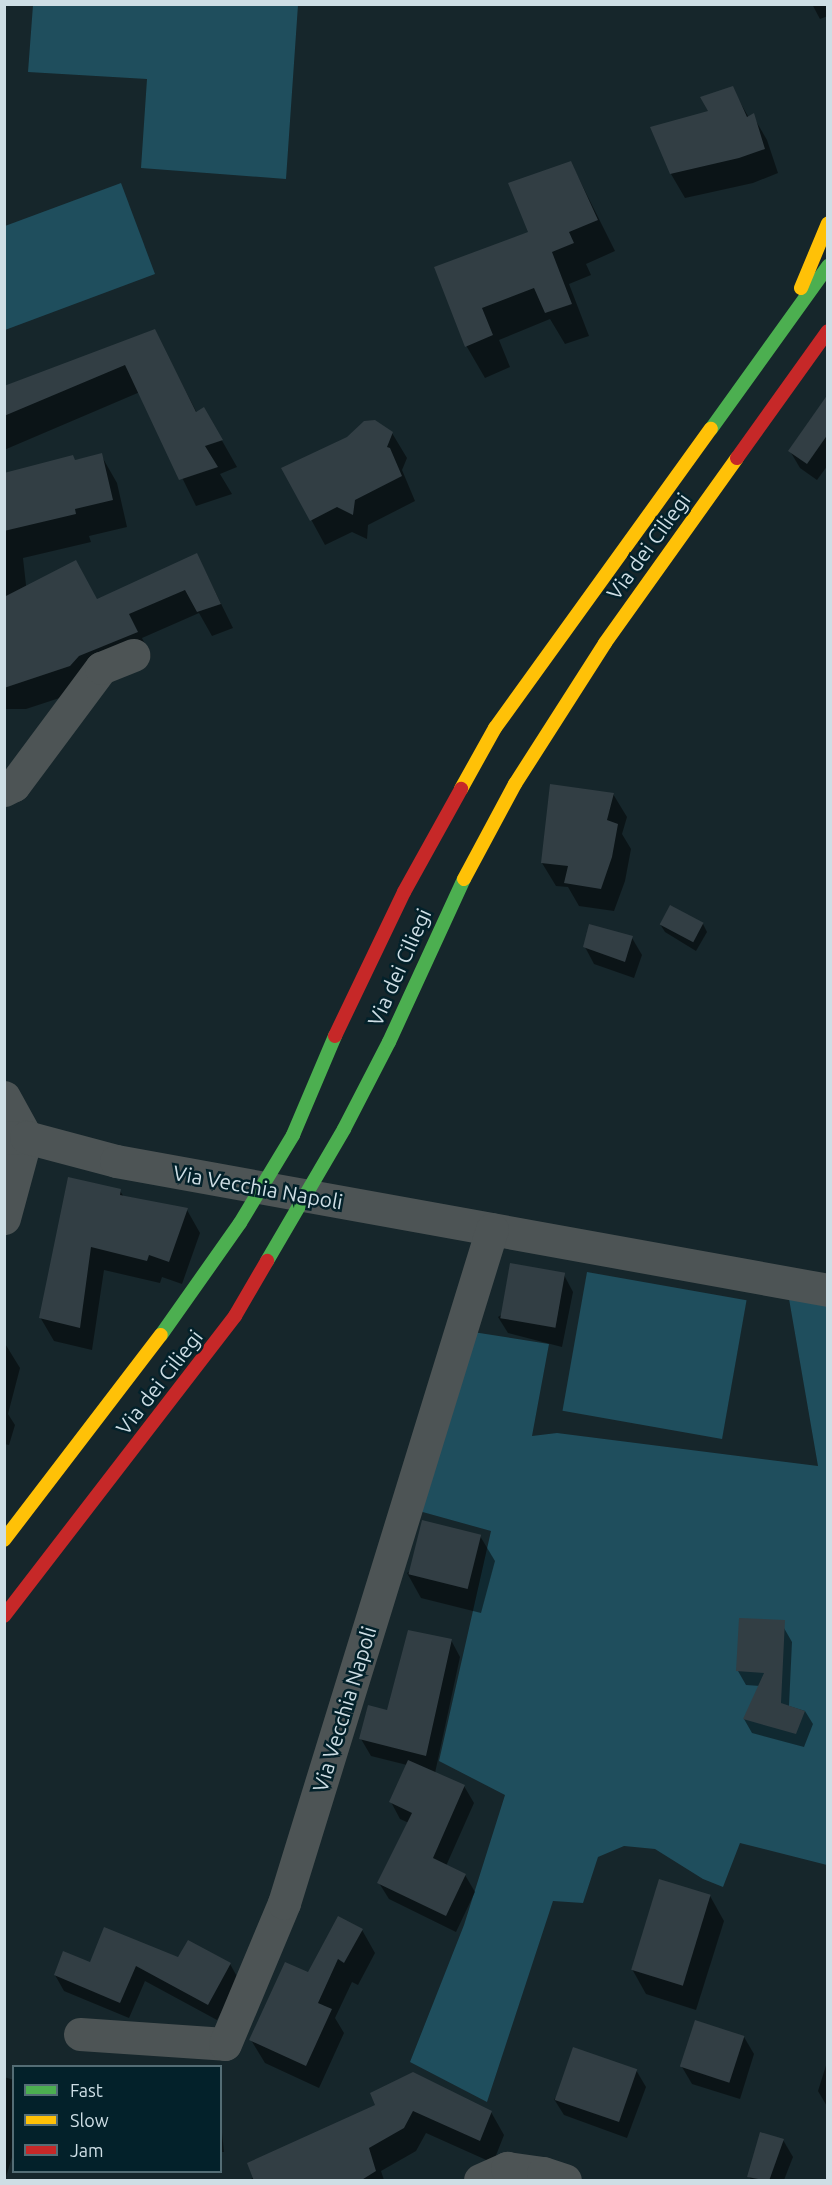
<!DOCTYPE html>
<style>
body{margin:0}
#map{position:relative;width:832px;height:2185px;overflow:hidden;background:#16262b;font-family:Ubuntu,sans-serif}
div>[style]{position:absolute}
.green>*{inset:0;background:#1f4e5d;transform-origin:0 0}
.shadow>*{inset:0;background:#0007}
.building>*{inset:0;background:#323e44;transform-origin:0 0}
.street>*{height:33px;margin:-16.5px;padding:0 16.5px;transform-origin:16.5px;border-radius:16.5px;background:#4d5455}
.fast>*{height:14px;margin:-7px;padding:0 7px;transform-origin:7px;border-radius:7px;background:#4caf50}
.slow>*{height:14px;margin:-7px;padding:0 7px;transform-origin:7px;border-radius:7px;background:#ffc107}
.jam>*{height:14px;margin:-7px;padding:0 7px;transform-origin:7px;border-radius:7px;background:#c62828}
span{translate:-50% -50%;white-space:nowrap;text-align:center;line-height:1.15;-webkit-text-stroke:5px #03212a;paint-order:stroke}
.street-label{font-size:21px;color:#cedee5}
.frame{position:absolute;inset:0;border:6px solid #cedee5;pointer-events:none}
.legend{position:absolute;left:12px;top:2065px;width:210px;height:108px;box-sizing:border-box;background:#03212a;border:2px solid #546d75;margin:0;padding:8px 10px;list-style:none;font-size:18px;color:#cedee5}
.legend li{display:flex;align-items:center;gap:12px;height:30px}
.legend b{width:30px;border:2px solid #546d75}
</style>
<div id="map">
<div class="green">
<i style="clip-path:polygon(33px 5px,298px 5px,286px 179px,141px 168px,147px 79px,28px 72px)"></i>
<i style="clip-path:polygon(121px 183px,155px 274px,5px 330px,5px 226px)"></i>
<i style="left:587px;top:1272px;width:162px;height:141px;rotate:10deg"></i>
<i style="clip-path:polygon(788px 1293px,827px 1300px,827px 1865px,740px 1843px,723px 1887px,703px 1879px,655px 1849px,624px 1846px,598px 1857px,583px 1903px,553px 1901px,487px 2102px,410px 2062px,464px 1925px,505px 1795px,439px 1761px,491px 1531px,419px 1511px,473px 1332px,549px 1344px,532px 1436px,557px 1433px,818px 1466px)"></i>
</div>
<div class="shadow">
<i style="clip-path:polygon(812px 4px,828px 4px,828px 16px,820px 19px)"></i>
<i style="clip-path:polygon(732px 88px,749px 118px,753px 116px,767px 140px,778px 173px,753px 183px,685px 198px,671px 174px,710px 111px)"></i>
<i style="clip-path:polygon(571px 163px,615px 251px,586px 264px,591px 275px,569px 284px,589px 336px,565px 344px,550px 319px,499px 340px,510px 367px,485px 378px,467px 347px,436px 268px,529px 233px)"></i>
<i style="clip-path:polygon(154px 330px,197px 413px,204px 409px,237px 467px,220px 474px,232px 494px,196px 506px,140px 392px,4px 450px,4px 388px)"></i>
<i style="clip-path:polygon(828px 397px,828px 465px,817px 480px,800px 468px,790px 451px)"></i>
<i style="clip-path:polygon(392px 433px,407px 458px,402px 470px,415px 501px,368px 525px,367px 539px,352px 532px,325px 545px,283px 468px,348px 438px)"></i>
<i style="clip-path:polygon(101px 455px,117px 483px,127px 527px,89px 536px,91px 542px,23px 558px,27px 594px,97px 600px,197px 555px,233px 628px,212px 636px,199px 613px,142px 638px,151px 656px,93px 680px,84px 690px,26px 709px,4px 709px,4px 472px,5px 474px)"></i>
<i style="clip-path:polygon(552px 786px,613px 794px,627px 817px,622px 834px,631px 849px,625px 881px,614px 911px,579px 906px,568px 887px,556px 886px,542px 863px)"></i>
<i style="clip-path:polygon(660px 924px,703px 924px,707px 932px,696px 951px,665px 932px)"></i>
<i style="clip-path:polygon(632px 938px,642px 955px,634px 978px,594px 964px,585px 947px)"></i>
<i style="clip-path:polygon(120px 1191px,124px 1197px,187px 1210px,200px 1233px,182px 1284px,162px 1277px,160px 1283px,104px 1270px,92px 1350px,54px 1341px,40px 1317px)"></i>
<i style="clip-path:polygon(564px 1275px,573px 1292px,562px 1347px,508px 1333px,498px 1317px)"></i>
<i style="clip-path:polygon(4px 1342px,20px 1368px,8px 1414px,15px 1425px,9px 1445px,4px 1444px)"></i>
<i style="clip-path:polygon(480px 1536px,495px 1561px,481px 1613px,421px 1598px,407px 1573px)"></i>
<i style="clip-path:polygon(784px 1628px,792px 1642px,789px 1706px,805px 1711px,813px 1724px,804px 1747px,752px 1733px,744px 1719px,760px 1686px,746px 1685px,738px 1671px)"></i>
<i style="clip-path:polygon(451px 1640px,460px 1657px,435px 1773px,464px 1786px,474px 1803px,446px 1866px,465px 1875px,475px 1892px,456px 1932px,389px 1899px,379px 1883px,409px 1823px,400px 1819px,391px 1802px,407px 1765px,371px 1756px,361px 1739px)"></i>
<i style="clip-path:polygon(710px 1896px,724px 1921px,696px 2010px,646px 1994px,632px 1969px)"></i>
<i style="clip-path:polygon(362px 1930px,375px 1953px,358px 1985px,352px 1982px,335px 2018px,344px 2033px,319px 2088px,265px 2063px,251px 2040px,308px 1974px)"></i>
<i style="clip-path:polygon(179px 1959px,230px 1964px,239px 1980px,217px 2020px,145px 1981px,129px 2018px,64px 1991px,55px 1975px,91px 1964px)"></i>
<i style="clip-path:polygon(744px 2037px,754px 2054px,740px 2099px,692px 2084px,682px 2067px)"></i>
<i style="clip-path:polygon(828px 2059px,828px 2108px,818px 2091px)"></i>
<i style="clip-path:polygon(636px 2070px,646px 2087px,627px 2138px,564px 2115px,554px 2099px)"></i>
<i style="clip-path:polygon(4px 2077px,14px 2080px,14px 2151px,5px 2180px)"></i>
<i style="clip-path:polygon(386px 2102px,491px 2112px,504px 2135px,493px 2163px,426px 2133px,416px 2151px,381px 2171px,384px 2180px,249px 2180px)"></i>
<i style="clip-path:polygon(220px 2114px,224px 2152px,220px 2152px)"></i>
<i style="clip-path:polygon(783px 2140px,793px 2157px,784px 2180px,751px 2180px,749px 2176px)"></i>
</div>
<div class="building">
<i style="clip-path:polygon(733px 86px,747px 117px,754px 113px,765px 149px,739px 158px,670px 174px,650px 127px,708px 111px,700px 97px)"></i>
<i style="clip-path:polygon(571px 161px,598px 220px,569px 232px,574px 243px,552px 252px,572px 304px,545px 313px,534px 288px,482px 308px,493px 335px,465px 347px,434px 267px,528px 232px,508px 183px)"></i>
<i style="clip-path:polygon(155px 329px,196px 412px,204px 407px,223px 440px,205px 446px,218px 467px,179px 480px,125px 365px,4px 416px,4px 386px)"></i>
<i style="clip-path:polygon(828px 394px,828px 434px,807px 464px,788px 451px)"></i>
<i style="clip-path:polygon(375px 420px,393px 432px,387px 447px,390px 448px,402px 476px,355px 500px,353px 515px,337px 507px,310px 521px,281px 468px,347px 437px,364px 421px)"></i>
<i style="clip-path:polygon(102px 453px,113px 500px,75px 509px,76px 514px,4px 531px,4px 473px,73px 455px,75px 460px)"></i>
<i style="clip-path:polygon(197px 553px,221px 604px,197px 612px,185px 590px,129px 614px,138px 632px,79px 656px,70px 666px,4px 688px,4px 597px,76px 560px,97px 599px)"></i>
<i style="clip-path:polygon(550px 784px,614px 793px,607px 820px,618px 824px,612px 857px,601px 889px,564px 883px,568px 866px,541px 863px)"></i>
<i style="left:670px;top:905px;width:38px;height:22px;rotate:28deg"></i>
<i style="clip-path:polygon(589px 924px,633px 936px,625px 962px,583px 947px)"></i>
<i style="clip-path:polygon(68px 1177px,121px 1189px,120px 1195px,188px 1208px,169px 1262px,149px 1255px,147px 1261px,91px 1247px,80px 1328px,39px 1318px)"></i>
<i style="left:510px;top:1263px;width:56px;height:56px;rotate:10deg"></i>
<i style="left:422px;top:1520px;width:61px;height:56px;rotate:14deg"></i>
<i style="clip-path:polygon(739px 1618px,785px 1620px,781px 1703px,805px 1711px,796px 1734px,743px 1719px,764px 1673px,736px 1671px)"></i>
<i style="clip-path:polygon(408px 1630px,452px 1639px,426px 1756px,359px 1739px,368px 1705px,387px 1710px)"></i>
<i style="clip-path:polygon(408px 1760px,465px 1785px,433px 1858px,466px 1874px,446px 1916px,377px 1883px,412px 1813px,389px 1802px)"></i>
<i style="left:659px;top:1879px;width:54px;height:95px;rotate:17deg"></i>
<i style="clip-path:polygon(338px 1916px,363px 1929px,344px 1963px,338px 1959px,318px 2003px,332px 2009px,306px 2066px,249px 2040px,285px 1962px,308px 1972px)"></i>
<i style="clip-path:polygon(104px 1927px,178px 1957px,188px 1940px,231px 1963px,208px 2005px,136px 1966px,120px 2003px,54px 1975px,63px 1951px,90px 1962px)"></i>
<i style="left:695px;top:2020px;width:52px;height:49px;rotate:18deg"></i>
<i style="left:573px;top:2047px;width:68px;height:56px;rotate:19deg"></i>
<i style="clip-path:polygon(413px 2072px,492px 2111px,480px 2141px,413px 2111px,404px 2128px,369px 2148px,376px 2171px,360px 2181px,254px 2181px,247px 2163px,375px 2105px,370px 2093px)"></i>
<i style="clip-path:polygon(760px 2132px,784px 2139px,769px 2181px,747px 2177px)"></i>
</div>
<div class="street">
<i style="left:4px;top:790px;width:11px;rotate:-27deg"></i>
<i style="left:14px;top:785px;width:146px;rotate:-53.4deg"></i>
<i style="left:101px;top:668px;width:35px;rotate:-22deg"></i>
<i style="left:4px;top:1097px;width:46px;rotate:61.2deg"></i>
<i style="left:26px;top:1137px;width:84px;rotate:105.2deg"></i>
<i style="left:4px;top:1138px;width:22px;rotate:-3deg"></i>
<i style="left:26px;top:1137px;width:93px;rotate:14.9deg"></i>
<i style="left:116px;top:1161px;width:724px;rotate:10.27deg"></i>
<i style="left:80px;top:2034px;width:145px;rotate:3.9deg"></i>
<i style="left:225px;top:2044px;width:153px;rotate:-67.3deg"></i>
<i style="left:284px;top:1903px;width:705px;rotate:-72.85deg"></i>
<i style="left:480px;top:2180px;width:30px;rotate:-24deg"></i>
<i style="left:507px;top:2168px;width:36px;rotate:8deg"></i>
<i style="left:543px;top:2173px;width:23px;rotate:18deg"></i>
</div>
<div class="fast">
<i style="left:711px;top:429px;width:201px;rotate:-54.3deg"></i>
<i style="left:267px;top:1261px;width:153px;rotate:-59.7deg"></i>
<i style="left:344px;top:1129px;width:98px;rotate:-62.7deg"></i>
<i style="left:389px;top:1042px;width:179px;rotate:-65.3deg"></i>
<i style="left:161px;top:1335px;width:137px;rotate:-54.8deg"></i>
<i style="left:240px;top:1223px;width:103px;rotate:-58.9deg"></i>
<i style="left:293px;top:1135px;width:108px;rotate:-67deg"></i>
</div>
<div class="slow">
<i style="left:801px;top:288px;width:70px;rotate:-67.4deg"></i>
<i style="left:461px;top:789px;width:70px;rotate:-60.9deg"></i>
<i style="left:495px;top:728px;width:369px;rotate:-54.2deg"></i>
<i style="left:464px;top:879px;width:108px;rotate:-61.8deg"></i>
<i style="left:515px;top:784px;width:167px;rotate:-57.4deg"></i>
<i style="left:605px;top:643px;width:227px;rotate:-54.5deg"></i>
<i style="left:4px;top:1540px;width:258px;rotate:-52.6deg"></i>
</div>
<div class="jam">
<i style="left:737px;top:458px;width:156px;rotate:-54.4deg"></i>
<i style="left:335px;top:1036px;width:160px;rotate:-64.4deg"></i>
<i style="left:404px;top:892px;width:118px;rotate:-61deg"></i>
<i style="left:4px;top:1616px;width:379px;rotate:-52.4deg"></i>
<i style="left:235px;top:1316px;width:64px;rotate:-59.8deg"></i>
</div>
<div class="street-label">
<span style="left:648px;top:546px;rotate:-54deg">Via dei Ciliegi</span>
<span style="left:399px;top:967px;rotate:-66deg">Via dei Ciliegi</span>
<span style="left:258px;top:1187px;rotate:10deg">Via Vecchia Napoli</span>
<span style="left:159px;top:1382px;rotate:-52deg">Via dei Ciliegi</span>
<span style="left:344px;top:1709px;rotate:-73deg">Via Vecchia Napoli</span>
</div>
<div class="frame"></div>
<ul class="legend">
<li><b style="height:8px;background:#4caf50"></b>Fast</li>
<li><b style="height:8px;background:#ffc107"></b>Slow</li>
<li><b style="height:8px;background:#c62828"></b>Jam</li>
</ul>
</div>
